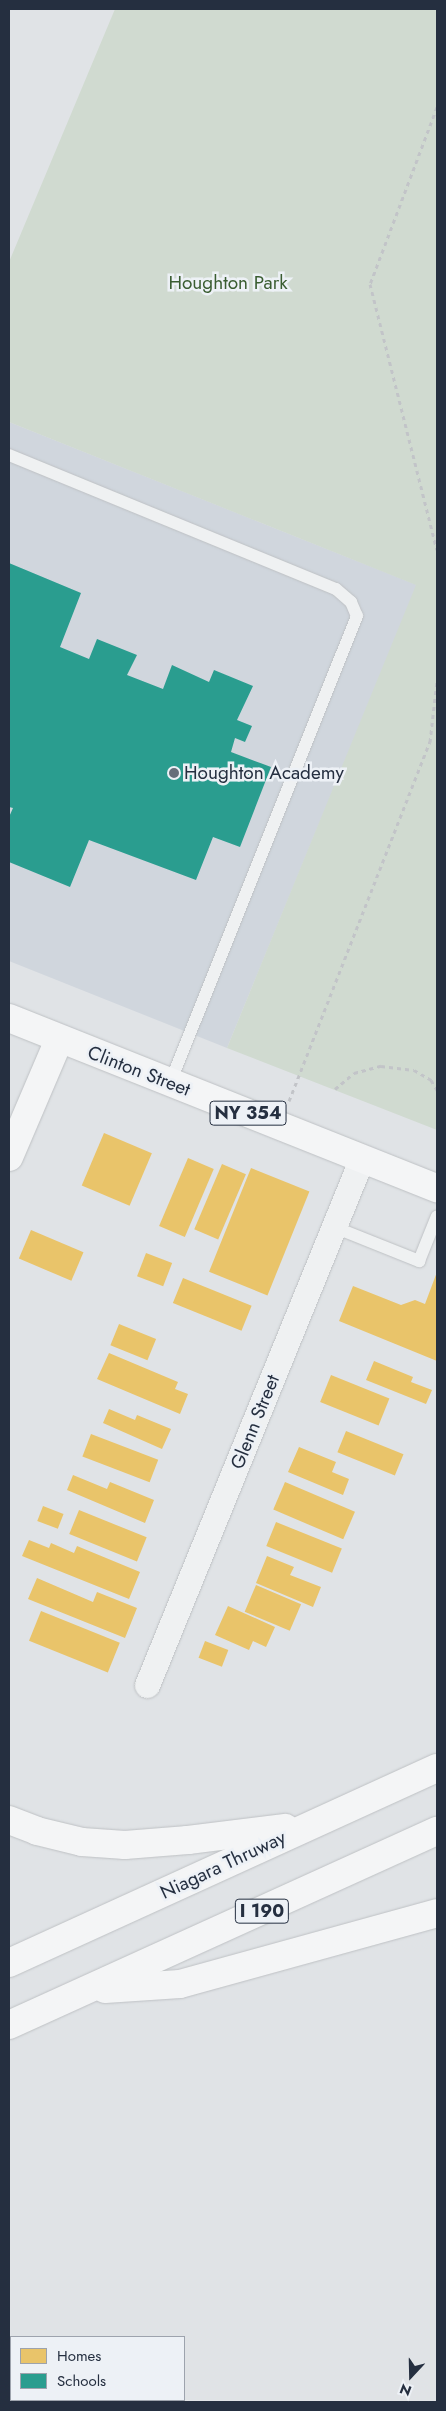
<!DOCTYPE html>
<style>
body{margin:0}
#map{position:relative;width:446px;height:2411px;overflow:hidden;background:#e0e3e6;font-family:Jost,sans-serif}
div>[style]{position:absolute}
.built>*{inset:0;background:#d0d6dd}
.green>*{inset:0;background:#d0dad0}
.homes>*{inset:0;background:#e9c46a;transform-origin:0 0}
.schools>*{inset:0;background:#2a9d8f}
.path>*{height:3px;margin-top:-1.5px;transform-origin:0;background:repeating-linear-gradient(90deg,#c2c4c8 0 4px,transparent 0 8px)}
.roads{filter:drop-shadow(0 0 1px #bec1c4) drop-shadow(0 0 1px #bec1c4)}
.service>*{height:12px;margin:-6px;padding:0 6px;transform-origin:6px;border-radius:6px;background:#eff1f2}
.minor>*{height:25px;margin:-12.5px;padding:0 12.5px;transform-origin:12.5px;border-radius:12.5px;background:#eff1f2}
.primary>*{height:28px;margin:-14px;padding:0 14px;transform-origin:14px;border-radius:14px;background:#f4f5f6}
.motorway>*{height:28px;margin:-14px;padding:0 14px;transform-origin:14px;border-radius:14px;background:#f4f5f6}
.dots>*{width:14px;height:14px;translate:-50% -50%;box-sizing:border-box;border:2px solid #edf1f6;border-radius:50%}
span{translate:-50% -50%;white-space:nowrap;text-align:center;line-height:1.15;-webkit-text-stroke:5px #edf1f6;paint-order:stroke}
.shield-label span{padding:1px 4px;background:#edf1f6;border:1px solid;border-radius:4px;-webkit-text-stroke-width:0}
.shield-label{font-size:18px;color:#252f40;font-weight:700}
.park-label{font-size:19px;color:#3a5d31}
.poi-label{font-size:19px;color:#252f40}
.left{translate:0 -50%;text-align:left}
.street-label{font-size:19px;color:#252f40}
.frame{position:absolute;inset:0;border:10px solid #252f40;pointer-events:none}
.legend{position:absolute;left:10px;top:2336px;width:175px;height:65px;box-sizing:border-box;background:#edf1f6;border:1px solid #9da3ad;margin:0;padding:6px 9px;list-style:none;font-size:15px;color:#252f40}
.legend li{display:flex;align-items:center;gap:10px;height:25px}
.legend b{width:25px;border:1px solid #9da3ad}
.north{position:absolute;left:386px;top:2351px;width:50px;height:50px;-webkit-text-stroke:4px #edf1f6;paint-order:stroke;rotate:201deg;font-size:14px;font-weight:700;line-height:20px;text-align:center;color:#252f40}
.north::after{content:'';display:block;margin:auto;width:18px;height:22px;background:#252f40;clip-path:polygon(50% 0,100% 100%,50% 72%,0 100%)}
</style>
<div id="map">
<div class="built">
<i style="clip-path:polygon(9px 422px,417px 585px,227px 1048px,9px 961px)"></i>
</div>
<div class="green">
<i style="clip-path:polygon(115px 9px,437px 9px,437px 1130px,227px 1048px,416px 585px,9px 422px,9px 262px)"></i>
</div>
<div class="homes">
<i style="left:104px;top:1133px;width:52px;height:57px;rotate:23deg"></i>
<i style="left:188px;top:1158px;width:28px;height:74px;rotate:23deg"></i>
<i style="left:222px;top:1164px;width:26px;height:71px;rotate:23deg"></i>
<i style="left:251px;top:1168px;width:63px;height:112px;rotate:22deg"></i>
<i style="left:31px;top:1230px;width:57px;height:31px;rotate:23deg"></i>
<i style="left:146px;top:1253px;width:28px;height:25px;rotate:21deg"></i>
<i style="clip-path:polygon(437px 1272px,437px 1361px,339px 1321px,353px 1286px,401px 1305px,415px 1300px,425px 1304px)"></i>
<i style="left:183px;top:1278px;width:74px;height:27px;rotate:22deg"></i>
<i style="left:119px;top:1324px;width:40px;height:23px;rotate:22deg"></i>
<i style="clip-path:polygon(109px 1353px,178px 1382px,175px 1389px,188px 1394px,180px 1414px,97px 1379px)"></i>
<i style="clip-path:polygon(374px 1361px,413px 1377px,411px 1382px,432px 1390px,426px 1404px,366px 1380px)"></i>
<i style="left:331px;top:1375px;width:63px;height:29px;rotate:22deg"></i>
<i style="clip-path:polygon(109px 1409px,135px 1420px,137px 1415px,171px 1429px,162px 1449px,103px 1423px)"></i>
<i style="left:346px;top:1431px;width:62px;height:23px;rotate:22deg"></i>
<i style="left:91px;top:1434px;width:72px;height:24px;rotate:21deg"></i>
<i style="clip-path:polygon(299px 1447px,336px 1462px,332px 1472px,349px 1479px,343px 1495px,288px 1472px)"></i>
<i style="clip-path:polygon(73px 1475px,107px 1489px,110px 1482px,154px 1500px,145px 1523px,67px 1490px)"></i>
<i style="left:285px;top:1482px;width:76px;height:30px;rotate:23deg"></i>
<i style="left:43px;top:1506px;width:22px;height:16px;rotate:21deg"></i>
<i style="left:79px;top:1510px;width:73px;height:26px;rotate:22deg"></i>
<i style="left:276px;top:1522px;width:71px;height:26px;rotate:22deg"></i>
<i style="clip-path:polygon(29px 1540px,49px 1548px,51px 1543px,74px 1553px,77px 1546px,140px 1572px,129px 1599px,22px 1556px)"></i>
<i style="clip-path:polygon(267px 1556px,294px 1567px,290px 1575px,321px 1587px,313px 1607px,256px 1583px)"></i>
<i style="clip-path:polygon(37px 1578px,93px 1602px,97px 1592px,137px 1608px,125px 1638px,28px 1599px)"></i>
<i style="left:256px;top:1585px;width:49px;height:29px;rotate:23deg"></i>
<i style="clip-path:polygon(228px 1606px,275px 1627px,266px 1647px,253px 1641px,249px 1650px,215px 1635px)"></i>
<i style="left:41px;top:1611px;width:85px;height:32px;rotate:22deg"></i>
<i style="left:205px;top:1641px;width:25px;height:18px;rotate:21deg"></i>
</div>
<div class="schools">
<i style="clip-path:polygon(9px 563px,81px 593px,60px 647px,89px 659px,97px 639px,137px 655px,127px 675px,163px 689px,172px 665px,209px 682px,214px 670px,253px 686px,237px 720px,252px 726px,245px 742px,235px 738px,231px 752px,271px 767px,240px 847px,213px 837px,196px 880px,89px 840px,70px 887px,9px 862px,9px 817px,13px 808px,9px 807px)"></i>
</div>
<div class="path">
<i style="left:437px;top:107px;width:189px;rotate:110.7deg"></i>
<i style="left:370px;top:284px;width:274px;rotate:75.9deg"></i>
<i style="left:335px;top:1089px;width:25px;rotate:-40deg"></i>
<i style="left:354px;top:1073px;width:28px;rotate:-15deg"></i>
<i style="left:381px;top:1066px;width:33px;rotate:7deg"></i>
<i style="left:414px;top:1070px;width:20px;rotate:30deg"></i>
<i style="left:431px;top:1080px;width:12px;rotate:59deg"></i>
<i style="left:289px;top:1101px;width:386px;rotate:-68.6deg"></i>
<i style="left:430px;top:742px;width:61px;rotate:-83.5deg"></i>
</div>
<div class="roads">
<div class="service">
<i style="left:9px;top:455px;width:353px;rotate:22.3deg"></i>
<i style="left:336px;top:589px;width:20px;rotate:41deg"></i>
<i style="left:351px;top:602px;width:15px;rotate:67deg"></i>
<i style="left:357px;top:616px;width:503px;rotate:111.82deg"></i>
<i style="left:334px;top:1227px;width:92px;rotate:21.8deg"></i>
<i style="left:419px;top:1261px;width:48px;rotate:-68.2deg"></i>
</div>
<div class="minor">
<i style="left:147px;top:1685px;width:569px;rotate:-67.81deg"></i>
</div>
<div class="primary">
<i style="left:9px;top:1018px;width:461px;rotate:21.7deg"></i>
<i style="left:9px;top:1157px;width:127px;rotate:-66.9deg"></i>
</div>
<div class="motorway">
<i style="left:9px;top:1820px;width:30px;rotate:21deg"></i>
<i style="left:37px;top:1831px;width:46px;rotate:13.7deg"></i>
<i style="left:82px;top:1842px;width:43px;rotate:4deg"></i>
<i style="left:125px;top:1845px;width:63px;rotate:-4.5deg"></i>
<i style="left:188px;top:1840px;width:98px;rotate:-7.1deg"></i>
<i style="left:9px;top:1963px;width:470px;rotate:-24.5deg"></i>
<i style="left:105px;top:1989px;width:75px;rotate:-3.8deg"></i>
<i style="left:180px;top:1984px;width:267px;rotate:-15.4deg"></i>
<i style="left:9px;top:2025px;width:470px;rotate:-24.4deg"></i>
</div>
</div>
<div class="dots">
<i style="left:174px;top:773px;background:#666e7a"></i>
</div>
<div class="shield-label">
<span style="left:248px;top:1113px">NY 354</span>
<span style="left:262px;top:1911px">I 190</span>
</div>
<div class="park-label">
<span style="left:228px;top:283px">Houghton Park</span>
</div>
<div class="poi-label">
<span class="left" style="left:184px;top:773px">Houghton Academy</span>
</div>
<div class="street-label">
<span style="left:139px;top:1071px;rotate:21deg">Clinton Street</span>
<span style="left:255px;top:1422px;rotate:-68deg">Glenn Street</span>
<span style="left:223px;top:1865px;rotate:-25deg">Niagara Thruway</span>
</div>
<div class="frame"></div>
<ul class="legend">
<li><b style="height:14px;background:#e9c46a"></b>Homes</li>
<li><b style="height:14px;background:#2a9d8f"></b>Schools</li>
</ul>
<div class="north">N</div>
</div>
